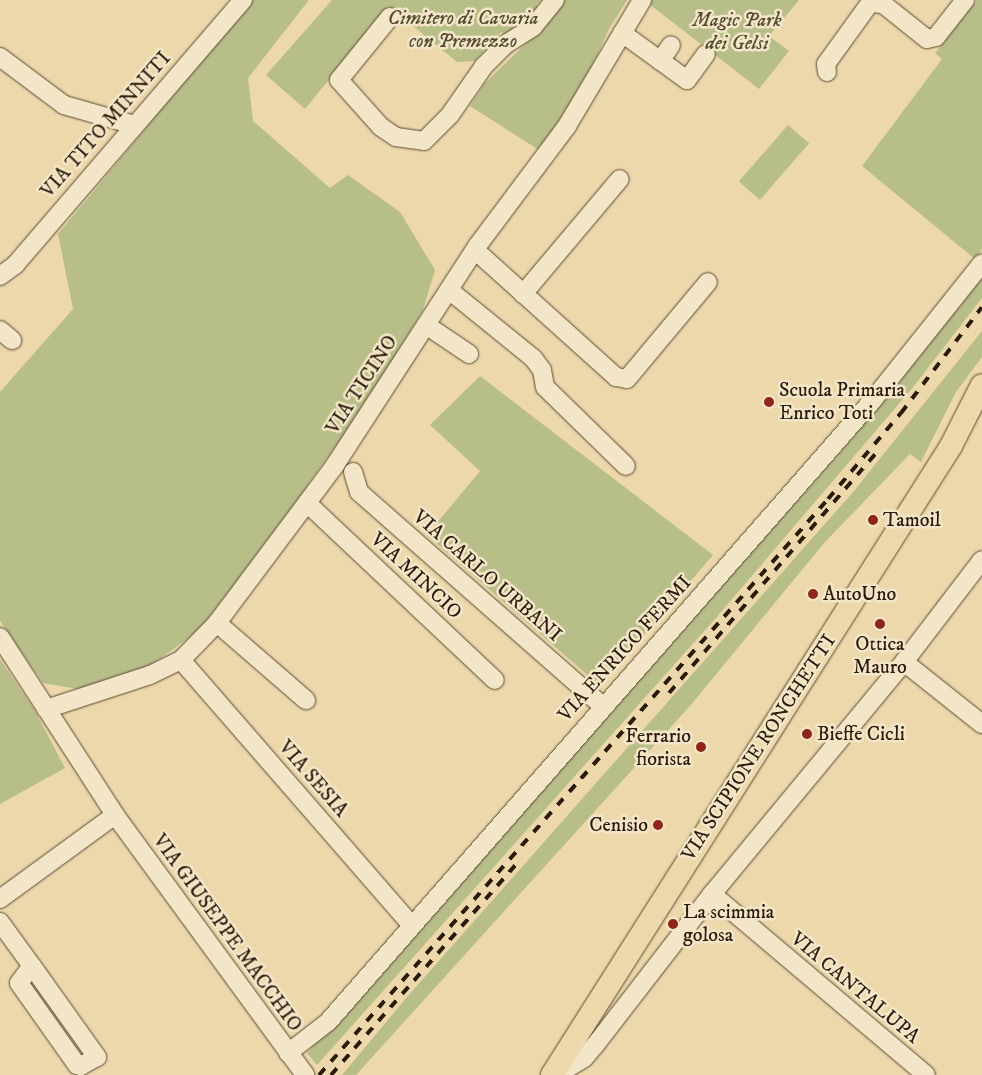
<!DOCTYPE html>
<style>
body{margin:0}
#map{position:relative;width:982px;height:1075px;overflow:hidden;background:#ecd8aa;font-family:"IM FELL DW Pica",serif}
div>[style]{position:absolute}
.green>*{inset:0;background:#b8be88;transform-origin:0 0}
.roads{filter:drop-shadow(0 0 1px #5a4a32) drop-shadow(0 0 1px #5a4a32)}
.minor>*{height:18px;margin:-9px;padding:0 9px;transform-origin:9px;border-radius:9px;background:#f3e6c8}
.major>*{height:22px;margin:-11px;padding:0 11px;transform-origin:11px;border-radius:11px;background:#ecd8aa}
.rail>*{height:4px;margin-top:-2px;transform-origin:0;background:repeating-linear-gradient(90deg,#2a1a0a 0 9px,transparent 0 18px)}
.dots>*{width:14px;height:14px;translate:-50% -50%;box-sizing:border-box;border:2px solid #f3e6c8;border-radius:50%}
span{translate:-50% -50%;white-space:nowrap;text-align:center;line-height:1.15;-webkit-text-stroke:5px #f3e6c8;paint-order:stroke}
.park-label{font-size:20px;color:#554b30;font-style:italic}
.street-label{font-size:20px;color:#2a1a0a}
.poi-label{font-size:20px;color:#2a1a0a}
.left{translate:0 -50%;text-align:left}
.right{translate:-100% -50%;text-align:right}
</style>
<div id="map">
<div class="green">
<i style="clip-path:polygon(252px 0,309px 0,248px 78px,253px 121px,330px 188px,348px 175px,400px 212px,435px 270px,423px 310px,361px 411px,309px 483px,290px 516px,198px 631px,150px 666px,83px 690px,43px 683px,0 621px,0 392px,73px 309px,58px 234px)"></i>
<i style="clip-path:polygon(332px 0,541px 0,536px 5px,539px 8px,530px 18px,527px 15px,507px 37px,501px 32px,475px 61px,457px 62px,389px 6px,305px 109px,266px 75px)"></i>
<i style="clip-path:polygon(563px 0,627px 0,609px 29px,585px 82px,539px 150px,470px 106px,485px 83px,550px 20px)"></i>
<i style="clip-path:polygon(652px 0,799px 0,769px 36px,789px 51px,759px 89px,649px 4px)"></i>
<i style="clip-path:polygon(977px 0,982px 0,982px 249px,975px 259px,862px 166px,942px 59px,935px 53px)"></i>
<i style="left:788px;top:125px;width:28px;height:75px;rotate:41deg"></i>
<i style="clip-path:polygon(982px 270px,982px 298px,914px 386px,715px 619px,317px 1065px,307px 1053px,849px 442px)"></i>
<i style="clip-path:polygon(982px 331px,982px 357px,956px 392px,921px 462px,910px 454px,825px 542px,690px 706px,356px 1075px,342px 1075px,407px 997px,854px 491px)"></i>
<i style="clip-path:polygon(480px 376px,713px 555px,600px 686px,427px 535px,480px 471px,430px 425px)"></i>
<i style="clip-path:polygon(0 659px,34px 709px,65px 768px,0 804px)"></i>
</div>
<div class="roads">
<div class="minor">
<i style="left:390px;top:17px;width:81px;rotate:129deg"></i>
<i style="left:339px;top:80px;width:63px;rotate:48.2deg"></i>
<i style="left:381px;top:127px;width:18px;rotate:34deg"></i>
<i style="left:396px;top:137px;width:28px;rotate:8deg"></i>
<i style="left:424px;top:141px;width:37px;rotate:-45deg"></i>
<i style="left:450px;top:115px;width:60px;rotate:-55.2deg"></i>
<i style="left:484px;top:66px;width:31px;rotate:-45deg"></i>
<i style="left:506px;top:44px;width:32px;rotate:-32deg"></i>
<i style="left:533px;top:27px;width:35px;rotate:-51deg"></i>
<i style="left:622px;top:33px;width:80px;rotate:35.9deg"></i>
<i style="left:687px;top:80px;width:32px;rotate:-54deg"></i>
<i style="left:0;top:57px;width:80px;rotate:36.9deg"></i>
<i style="left:64px;top:105px;width:73px;rotate:15.9deg"></i>
<i style="left:660px;top:61px;width:19px;rotate:-55deg"></i>
<i style="left:827px;top:72px;width:8px;rotate:-97deg"></i>
<i style="left:826px;top:64px;width:75px;rotate:-54.2deg"></i>
<i style="left:870px;top:3px;width:13px;rotate:4deg"></i>
<i style="left:883px;top:4px;width:56px;rotate:38.5deg"></i>
<i style="left:927px;top:39px;width:9px;rotate:-13deg"></i>
<i style="left:936px;top:37px;width:47px;rotate:-51.9deg"></i>
<i style="left:475px;top:250px;width:190px;rotate:42deg"></i>
<i style="left:616px;top:377px;width:11px;rotate:10deg"></i>
<i style="left:627px;top:379px;width:126px;rotate:-50.1deg"></i>
<i style="left:0;top:276px;width:19px;rotate:-36deg"></i>
<i style="left:15px;top:265px;width:350px;rotate:-49.3deg"></i>
<i style="left:449px;top:290px;width:108px;rotate:39deg"></i>
<i style="left:533px;top:358px;width:15px;rotate:53deg"></i>
<i style="left:542px;top:370px;width:17px;rotate:80deg"></i>
<i style="left:545px;top:387px;width:113px;rotate:44.3deg"></i>
<i style="left:523px;top:294px;width:150px;rotate:-49.9deg"></i>
<i style="left:426px;top:325px;width:52px;rotate:34deg"></i>
<i style="left:0;top:330px;width:16px;rotate:40deg"></i>
<i style="left:353px;top:472px;width:21px;rotate:73deg"></i>
<i style="left:359px;top:492px;width:325px;rotate:41.3deg"></i>
<i style="left:307px;top:503px;width:258px;rotate:43.3deg"></i>
<i style="left:217px;top:623px;width:118px;rotate:40.9deg"></i>
<i style="left:0;top:637px;width:212px;rotate:57.1deg"></i>
<i style="left:115px;top:815px;width:322px;rotate:53.8deg"></i>
<i style="left:181px;top:660px;width:352px;rotate:49deg"></i>
<i style="left:904px;top:662px;width:100px;rotate:38.5deg"></i>
<i style="left:46px;top:709px;width:109px;rotate:-18.1deg"></i>
<i style="left:150px;top:675px;width:34px;rotate:-26deg"></i>
<i style="left:181px;top:660px;width:52px;rotate:-45.8deg"></i>
<i style="left:217px;top:623px;width:197px;rotate:-53.2deg"></i>
<i style="left:335px;top:465px;width:262px;rotate:-57deg"></i>
<i style="left:478px;top:245px;width:149px;rotate:-53.2deg"></i>
<i style="left:567px;top:126px;width:147px;rotate:-59.2deg"></i>
<i style="left:712px;top:894px;width:280px;rotate:40.2deg"></i>
<i style="left:0;top:899px;width:142px;rotate:-36.1deg"></i>
<i style="left:0;top:922px;width:54px;rotate:54deg"></i>
<i style="left:32px;top:966px;width:112px;rotate:54.5deg"></i>
<i style="left:97px;top:1057px;width:18px;rotate:151deg"></i>
<i style="left:81px;top:1066px;width:4px;rotate:-166deg"></i>
<i style="left:77px;top:1065px;width:100px;rotate:-125.3deg"></i>
<i style="left:19px;top:983px;width:21px;rotate:-53deg"></i>
<i style="left:288px;top:1053px;width:51px;rotate:-37.8deg"></i>
<i style="left:328px;top:1022px;width:826px;rotate:-48.78deg"></i>
<i style="left:872px;top:401px;width:176px;rotate:-51.4deg"></i>
<i style="left:556px;top:1075px;width:33px;rotate:-31deg"></i>
<i style="left:584px;top:1058px;width:18px;rotate:-49deg"></i>
<i style="left:596px;top:1044px;width:190px;rotate:-52.3deg"></i>
<i style="left:712px;top:894px;width:301px;rotate:-50.4deg"></i>
<i style="left:904px;top:662px;width:128px;rotate:-52.6deg"></i>
</div>
<div class="major">
<i style="left:552px;top:1075px;width:745px;rotate:-57.61deg"></i>
<i style="left:951px;top:446px;width:68px;rotate:-63.1deg"></i>
</div>
</div>
<div class="rail">
<i style="left:669px;top:693px;width:320px;rotate:-49.2deg"></i>
<i style="left:319px;top:1075px;width:769px;rotate:-48.53deg"></i>
<i style="left:828px;top:499px;width:113px;rotate:-49.7deg"></i>
<i style="left:901px;top:413px;width:133px;rotate:-52.6deg"></i>
<i style="left:331px;top:1075px;width:288px;rotate:-48.7deg"></i>
</div>
<div class="dots">
<i style="left:769px;top:402px;background:#8f2418"></i>
<i style="left:873px;top:520px;background:#8f2418"></i>
<i style="left:813px;top:594px;background:#8f2418"></i>
<i style="left:880px;top:624px;background:#8f2418"></i>
<i style="left:807px;top:734px;background:#8f2418"></i>
<i style="left:701px;top:747px;background:#8f2418"></i>
<i style="left:658px;top:825px;background:#8f2418"></i>
<i style="left:673px;top:924px;background:#8f2418"></i>
</div>
<div class="park-label">
<span style="left:463px;top:30px">Cimitero di Cavaria<br>con Premezzo</span>
<span style="left:737px;top:32px">Magic Park<br>dei Gelsi</span>
</div>
<div class="street-label">
<span style="left:106px;top:125px;rotate:-49deg">VIA TITO MINNITI</span>
<span style="left:362px;top:385px;rotate:-57deg">VIA TICINO</span>
<span style="left:416px;top:576px;rotate:43deg">VIA MINCIO</span>
<span style="left:487px;top:576px;rotate:41deg">VIA CARLO URBANI</span>
<span style="left:625px;top:649px;rotate:-48deg">VIA ENRICO FERMI</span>
<span style="left:759px;top:748px;rotate:-57deg">VIA SCIPIONE RONCHETTI</span>
<span style="left:313px;top:779px;rotate:49deg">VIA SESIA</span>
<span style="left:227px;top:933px;rotate:54deg">VIA GIUSEPPE MACCHIO</span>
<span style="left:855px;top:988px;rotate:40deg">VIA CANTALUPA</span>
</div>
<div class="poi-label">
<span class="left" style="left:779px;top:402px">Scuola Primaria<br>Enrico Toti</span>
<span class="left" style="left:883px;top:520px">Tamoil</span>
<span class="left" style="left:823px;top:594px">AutoUno</span>
<span style="left:880px;top:656px">Ottica<br>Mauro</span>
<span class="left" style="left:817px;top:734px">Bieffe Cicli</span>
<span class="right" style="left:691px;top:748px">Ferrario<br>fiorista</span>
<span class="right" style="left:648px;top:825px">Cenisio</span>
<span class="left" style="left:683px;top:924px">La scimmia<br>golosa</span>
</div>
</div>
